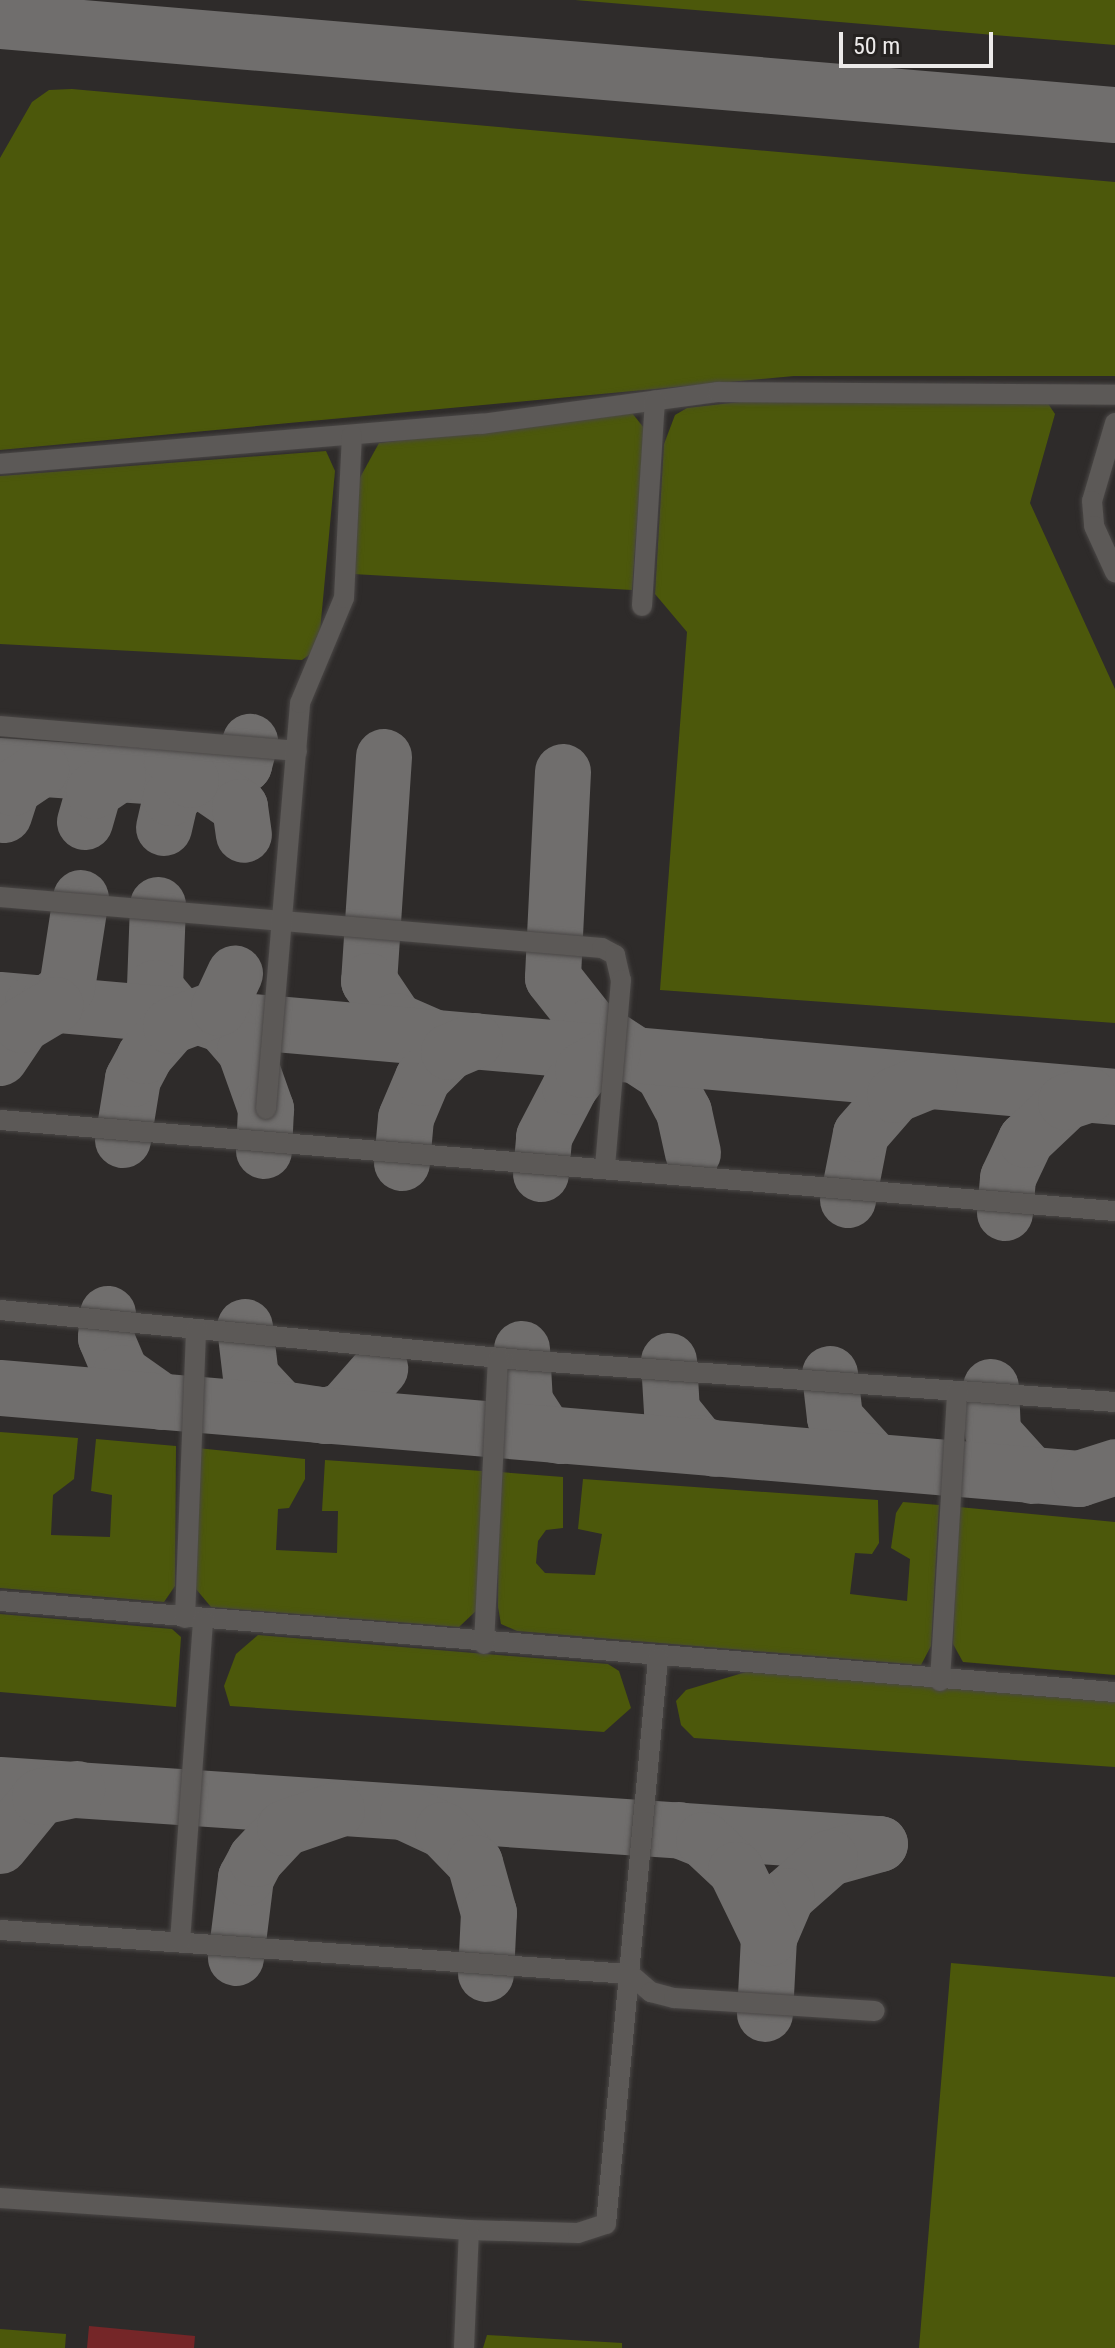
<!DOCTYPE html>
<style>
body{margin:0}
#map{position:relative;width:1115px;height:2348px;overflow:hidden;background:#2e2b2a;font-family:"Roboto Condensed",sans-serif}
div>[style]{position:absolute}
.green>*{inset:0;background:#4c580b}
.taxiway>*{height:56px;margin:-28px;padding:0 28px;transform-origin:28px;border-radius:28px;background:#706e6d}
.building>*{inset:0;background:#752628}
.roads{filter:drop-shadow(0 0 2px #4a4746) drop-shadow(0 0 2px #4a4746)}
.minor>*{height:20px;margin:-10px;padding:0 10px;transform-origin:10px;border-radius:10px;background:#5c5957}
span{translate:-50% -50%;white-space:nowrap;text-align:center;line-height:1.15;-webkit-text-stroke:8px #252220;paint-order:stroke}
.scale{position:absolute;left:839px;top:32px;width:154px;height:36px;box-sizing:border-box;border:4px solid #eceae9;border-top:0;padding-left:10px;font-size:24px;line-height:28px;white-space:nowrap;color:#eceae9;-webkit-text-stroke:6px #252220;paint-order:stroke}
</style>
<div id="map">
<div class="green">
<i style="clip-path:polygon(575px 0,1115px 0,1115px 45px)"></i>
<i style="clip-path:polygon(72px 89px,1115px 182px,1115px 376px,794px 376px,0 450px,0 158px,32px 102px,49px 90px)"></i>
<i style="clip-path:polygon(757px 400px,1047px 402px,1055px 414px,1030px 503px,1115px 689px,1115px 1023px,660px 990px,687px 632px,655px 594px,664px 444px,675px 415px,687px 408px)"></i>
<i style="clip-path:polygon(632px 413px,644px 428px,632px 590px,353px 574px,357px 483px,379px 443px)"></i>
<i style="clip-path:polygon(326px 451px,335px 471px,320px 631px,316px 650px,302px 660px,0 644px,0 476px)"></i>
<i style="clip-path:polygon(0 1432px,78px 1438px,74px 1479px,53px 1495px,51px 1535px,110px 1537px,112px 1495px,91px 1491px,96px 1439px,176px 1446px,175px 1586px,164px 1602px,0 1588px)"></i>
<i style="clip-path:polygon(197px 1448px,305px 1459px,305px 1479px,289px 1508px,278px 1509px,276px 1550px,337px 1553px,338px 1511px,322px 1511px,325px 1460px,482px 1471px,478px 1609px,459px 1627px,211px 1607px,196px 1589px)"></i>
<i style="clip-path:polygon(499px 1472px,563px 1477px,563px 1528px,546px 1530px,538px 1541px,536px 1563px,545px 1573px,595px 1575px,602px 1534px,578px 1529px,583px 1479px,878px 1500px,879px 1543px,872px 1554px,855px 1553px,850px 1594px,907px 1601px,910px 1559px,891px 1548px,896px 1513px,903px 1502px,939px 1505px,931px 1646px,921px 1665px,517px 1631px,501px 1624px,498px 1607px)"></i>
<i style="clip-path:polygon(959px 1507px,1115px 1522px,1115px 1675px,963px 1662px,953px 1644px)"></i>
<i style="clip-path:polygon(0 1614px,172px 1629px,181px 1637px,176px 1707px,0 1692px)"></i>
<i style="clip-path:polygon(258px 1635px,608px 1664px,619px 1671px,631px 1708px,604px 1732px,230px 1706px,224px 1686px,236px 1654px)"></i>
<i style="clip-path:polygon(746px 1672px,1115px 1698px,1115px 1767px,694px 1738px,681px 1725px,676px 1701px,686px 1690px)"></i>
<i style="clip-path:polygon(951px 1963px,1115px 1977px,1115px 2348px,919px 2348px)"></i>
<i style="clip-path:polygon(0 2329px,66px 2334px,65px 2348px,0 2348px)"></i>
<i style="clip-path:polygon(487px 2335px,622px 2343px,622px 2348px,483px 2348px)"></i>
</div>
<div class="taxiway">
<i style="left:0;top:21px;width:1119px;rotate:4.82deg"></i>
<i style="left:384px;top:757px;width:225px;rotate:93.8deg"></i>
<i style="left:369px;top:981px;width:48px;rotate:56deg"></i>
<i style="left:396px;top:1021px;width:40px;rotate:23.4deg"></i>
<i style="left:0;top:766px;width:220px;rotate:3.9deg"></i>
<i style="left:219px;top:781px;width:30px;rotate:-33deg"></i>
<i style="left:244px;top:765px;width:24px;rotate:-75deg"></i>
<i style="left:563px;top:772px;width:206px;rotate:92.8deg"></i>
<i style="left:553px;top:978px;width:61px;rotate:51.6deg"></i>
<i style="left:591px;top:1026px;width:86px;rotate:33.1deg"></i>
<i style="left:663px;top:1073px;width:44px;rotate:61.7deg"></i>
<i style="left:684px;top:1112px;width:42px;rotate:77.6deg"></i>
<i style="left:202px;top:781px;width:46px;rotate:34.4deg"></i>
<i style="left:240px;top:807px;width:28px;rotate:82deg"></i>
<i style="left:4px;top:815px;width:28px;rotate:-72deg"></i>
<i style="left:13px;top:788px;width:34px;rotate:-34deg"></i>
<i style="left:85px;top:822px;width:32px;rotate:-74deg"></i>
<i style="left:94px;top:791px;width:29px;rotate:-34deg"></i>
<i style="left:164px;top:828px;width:31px;rotate:-77deg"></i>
<i style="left:171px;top:798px;width:27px;rotate:-42deg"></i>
<i style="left:191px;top:780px;width:29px;rotate:-131deg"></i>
<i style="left:158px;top:905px;width:83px;rotate:92.1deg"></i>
<i style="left:155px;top:988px;width:35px;rotate:50deg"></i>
<i style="left:0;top:1000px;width:1119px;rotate:4.97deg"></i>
<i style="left:33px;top:1003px;width:15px"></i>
<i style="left:48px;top:1003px;width:24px;rotate:-38deg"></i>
<i style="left:67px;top:988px;width:91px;rotate:-81.2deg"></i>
<i style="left:200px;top:1017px;width:24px;rotate:19deg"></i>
<i style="left:223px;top:1025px;width:33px;rotate:49deg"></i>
<i style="left:245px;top:1050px;width:63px;rotate:70.4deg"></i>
<i style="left:266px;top:1109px;width:42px;rotate:92.7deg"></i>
<i style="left:0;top:1058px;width:40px;rotate:-56deg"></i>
<i style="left:22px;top:1025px;width:39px;rotate:-31deg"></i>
<i style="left:123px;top:1140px;width:62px;rotate:-80.7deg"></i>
<i style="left:133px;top:1079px;width:26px;rotate:-62deg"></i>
<i style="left:145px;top:1056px;width:40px;rotate:-49deg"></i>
<i style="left:171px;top:1026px;width:51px;rotate:-20.6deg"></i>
<i style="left:219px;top:1008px;width:38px;rotate:-65deg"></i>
<i style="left:402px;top:1163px;width:45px;rotate:-84.9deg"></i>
<i style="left:406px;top:1118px;width:43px;rotate:-67deg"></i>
<i style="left:423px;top:1078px;width:37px;rotate:-45deg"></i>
<i style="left:449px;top:1052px;width:28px;rotate:-23deg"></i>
<i style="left:541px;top:1174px;width:37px;rotate:-85deg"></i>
<i style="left:544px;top:1137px;width:56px;rotate:-62.5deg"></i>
<i style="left:570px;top:1087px;width:21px;rotate:-53deg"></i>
<i style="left:583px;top:1070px;width:34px;rotate:-30deg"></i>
<i style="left:848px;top:1200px;width:67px;rotate:-78.9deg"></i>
<i style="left:861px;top:1134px;width:52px;rotate:-48.9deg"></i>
<i style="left:895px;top:1095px;width:37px;rotate:-22deg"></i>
<i style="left:1005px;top:1213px;width:35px;rotate:-85deg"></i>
<i style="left:1008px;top:1178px;width:42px;rotate:-64.7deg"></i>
<i style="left:1026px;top:1140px;width:55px;rotate:-43.5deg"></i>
<i style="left:1066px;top:1102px;width:23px;rotate:-18deg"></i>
<i style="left:108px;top:1314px;width:24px;rotate:95deg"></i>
<i style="left:106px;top:1338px;width:38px;rotate:67deg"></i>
<i style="left:121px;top:1373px;width:50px;rotate:35.3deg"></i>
<i style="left:245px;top:1327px;width:50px;rotate:83.2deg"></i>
<i style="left:251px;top:1377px;width:44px;rotate:46.8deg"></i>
<i style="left:281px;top:1409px;width:46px;rotate:8.8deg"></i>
<i style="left:326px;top:1416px;width:19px;rotate:-18deg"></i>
<i style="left:344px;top:1410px;width:55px;rotate:-48.7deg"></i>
<i style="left:522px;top:1349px;width:53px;rotate:86.8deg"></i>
<i style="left:525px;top:1402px;width:37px;rotate:57deg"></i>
<i style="left:545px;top:1433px;width:16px;rotate:11deg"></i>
<i style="left:669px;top:1361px;width:50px;rotate:86.6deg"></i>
<i style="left:672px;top:1411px;width:41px;rotate:50.9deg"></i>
<i style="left:698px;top:1443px;width:18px;rotate:19deg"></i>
<i style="left:830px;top:1374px;width:44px;rotate:83.5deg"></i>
<i style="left:835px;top:1418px;width:59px;rotate:47.7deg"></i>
<i style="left:991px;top:1387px;width:46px;rotate:87.5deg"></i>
<i style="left:993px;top:1433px;width:58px;rotate:47.8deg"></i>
<i style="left:0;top:1388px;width:1083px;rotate:4.82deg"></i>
<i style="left:1079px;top:1479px;width:38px;rotate:-18deg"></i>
<i style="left:0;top:1785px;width:882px;rotate:3.84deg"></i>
<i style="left:880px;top:1844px;width:52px;rotate:164.4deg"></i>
<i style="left:830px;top:1858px;width:57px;rotate:138.5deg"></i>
<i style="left:787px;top:1896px;width:46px;rotate:113.2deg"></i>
<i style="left:769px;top:1938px;width:76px;rotate:93deg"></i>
<i style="left:408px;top:1814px;width:38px;rotate:25deg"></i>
<i style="left:443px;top:1830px;width:46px;rotate:45.9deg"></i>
<i style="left:475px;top:1863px;width:52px;rotate:74.4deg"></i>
<i style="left:489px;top:1913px;width:61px;rotate:92.8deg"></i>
<i style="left:679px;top:1830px;width:27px;rotate:22deg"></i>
<i style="left:704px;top:1840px;width:44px;rotate:43.2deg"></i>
<i style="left:736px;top:1870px;width:76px;rotate:64.1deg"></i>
<i style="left:0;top:1846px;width:63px;rotate:-50.8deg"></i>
<i style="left:40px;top:1797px;width:38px;rotate:-12deg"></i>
<i style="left:236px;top:1958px;width:81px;rotate:-82.9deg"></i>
<i style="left:246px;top:1878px;width:21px;rotate:-62deg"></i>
<i style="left:256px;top:1859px;width:42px;rotate:-46.9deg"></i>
<i style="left:285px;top:1828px;width:55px;rotate:-19.1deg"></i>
</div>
<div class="building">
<i style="clip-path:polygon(89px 2326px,195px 2336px,194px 2348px,87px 2348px)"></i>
</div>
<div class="roads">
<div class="minor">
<i style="left:1115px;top:423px;width:81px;rotate:106.4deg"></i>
<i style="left:1092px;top:501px;width:25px;rotate:85deg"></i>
<i style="left:1094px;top:526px;width:51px;rotate:65.5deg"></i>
<i style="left:0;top:464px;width:483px;rotate:-4.8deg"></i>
<i style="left:481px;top:424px;width:239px;rotate:-7.7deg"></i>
<i style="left:718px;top:392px;width:397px;rotate:0.4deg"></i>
<i style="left:642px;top:606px;width:206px;rotate:-86.4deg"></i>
<i style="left:0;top:726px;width:298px;rotate:4.8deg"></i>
<i style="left:0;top:897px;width:604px;rotate:4.84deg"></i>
<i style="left:602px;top:948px;width:15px;rotate:28deg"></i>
<i style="left:615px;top:955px;width:26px;rotate:77deg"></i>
<i style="left:621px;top:980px;width:189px;rotate:94.9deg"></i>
<i style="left:266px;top:1109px;width:407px;rotate:-85.2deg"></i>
<i style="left:300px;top:703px;width:114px;rotate:-67.3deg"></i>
<i style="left:344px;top:598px;width:163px;rotate:-87.2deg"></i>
<i style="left:0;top:1120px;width:1119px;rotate:4.67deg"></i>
<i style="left:0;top:1310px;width:523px;rotate:5.48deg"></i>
<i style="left:521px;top:1360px;width:595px;rotate:4.04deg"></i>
<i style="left:0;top:1601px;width:1119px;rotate:4.67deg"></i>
<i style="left:185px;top:1618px;width:289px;rotate:-87.8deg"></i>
<i style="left:484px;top:1644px;width:286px;rotate:-87.2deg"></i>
<i style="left:940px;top:1681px;width:290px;rotate:-86.6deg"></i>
<i style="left:0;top:1930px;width:632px;rotate:4deg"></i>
<i style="left:630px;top:1974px;width:28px;rotate:41deg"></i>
<i style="left:651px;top:1992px;width:24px;rotate:15deg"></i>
<i style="left:674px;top:1998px;width:201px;rotate:3.7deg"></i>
<i style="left:180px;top:1942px;width:323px;rotate:-85.9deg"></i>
<i style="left:0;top:2198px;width:470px;rotate:3.9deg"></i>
<i style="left:469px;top:2230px;width:109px;rotate:1.6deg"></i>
<i style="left:578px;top:2233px;width:29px;rotate:-18deg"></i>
<i style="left:606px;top:2224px;width:568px;rotate:-84.75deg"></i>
<i style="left:464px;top:2348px;width:118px;rotate:-87.6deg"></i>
</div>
</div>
<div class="scale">50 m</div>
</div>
